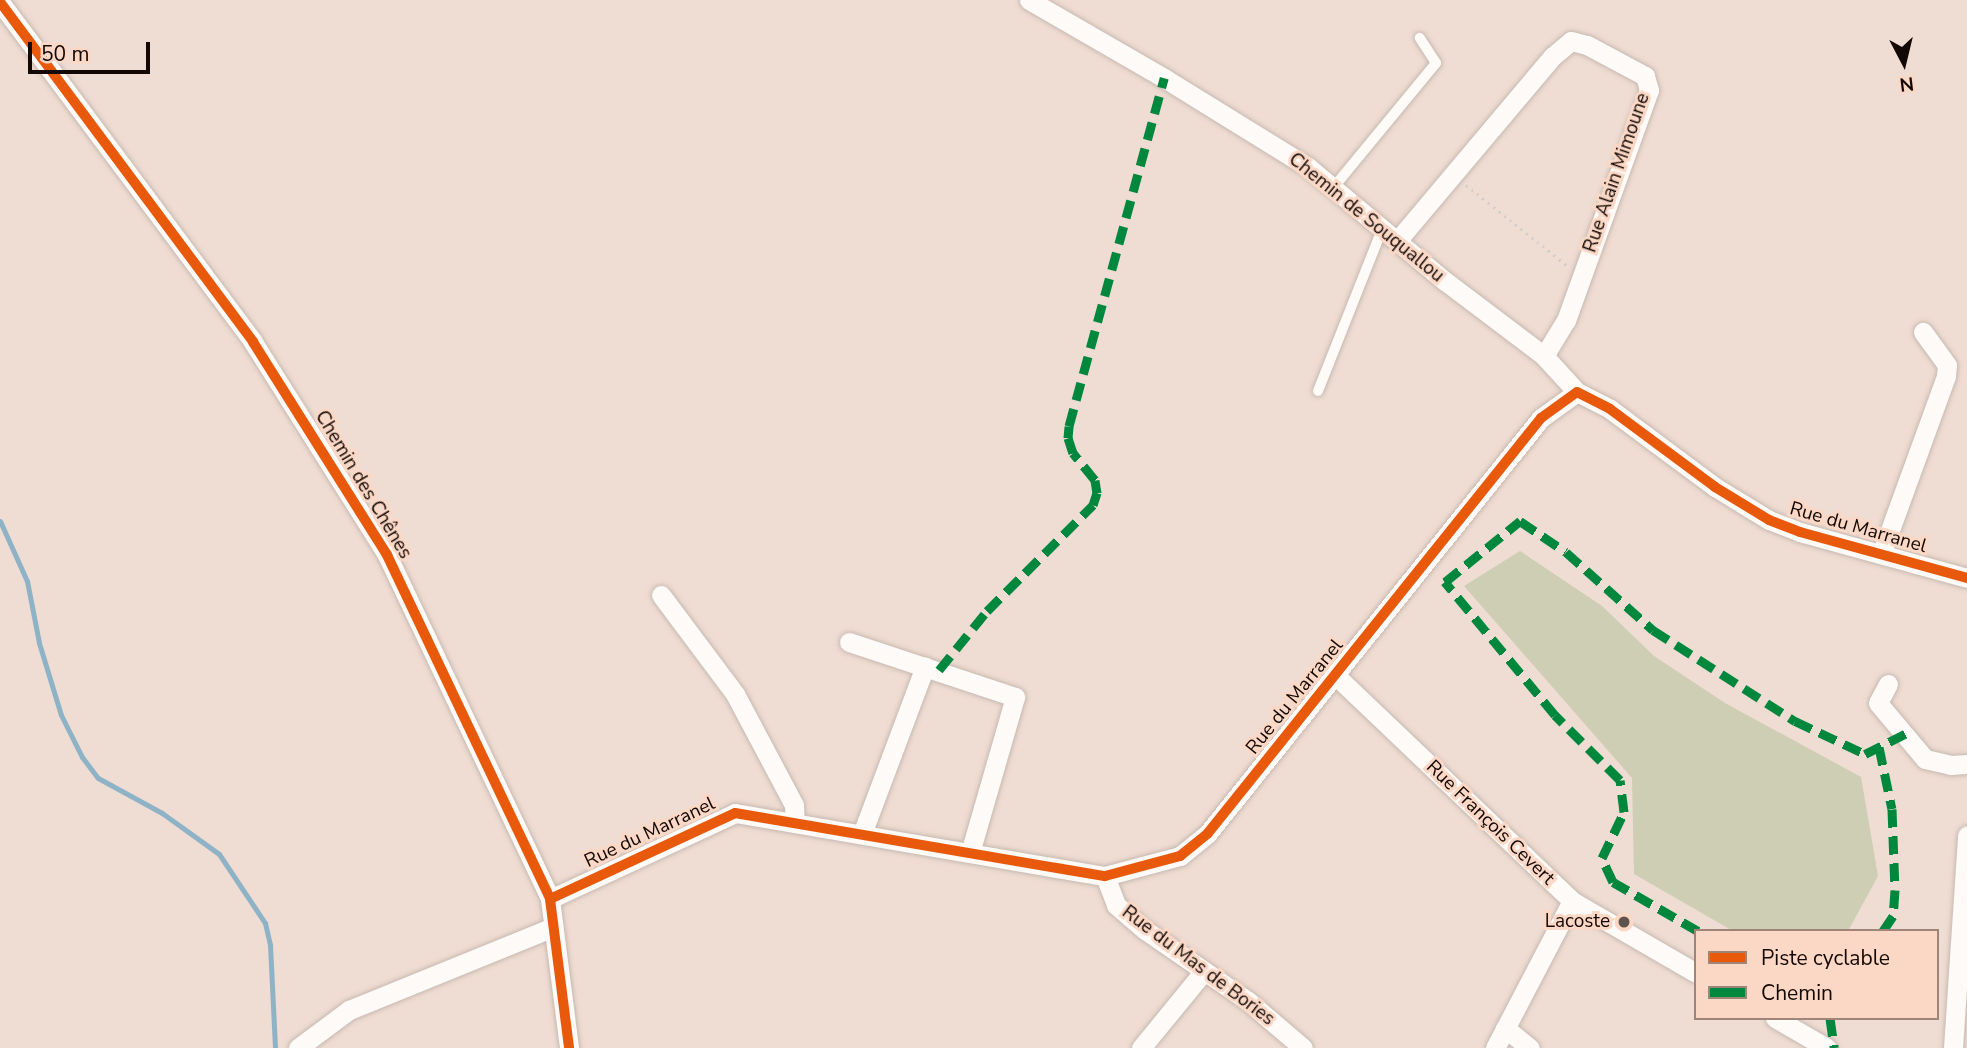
<!DOCTYPE html>
<meta charset="utf-8">
<style>
body{margin:0}
#map{position:relative;width:1967px;height:1048px;overflow:hidden;background:#efdcd2;font-family:"Nunito Sans",sans-serif}
div>[style]{position:absolute}
.green>*{inset:0;background:#cdceb3}
.stream>*{height:5px;margin:-2.5px;padding:0 2.5px;transform-origin:2.5px;border-radius:2.5px;background:#8fb3c6}
.path>*{height:2.5px;margin-top:-1.25px;transform-origin:0;background:repeating-linear-gradient(90deg,#d3ceca 0 2px,transparent 0 7px)}
.roads{filter:drop-shadow(0 0 2px #c7b9b1) drop-shadow(0 0 2px #c7b9b1)}
.lane>*{height:10px;margin:-5px;padding:0 5px;transform-origin:5px;border-radius:5px;background:#fdfaf8}
.street>*{height:19px;margin:-9.5px;padding:0 9.5px;transform-origin:9.5px;border-radius:9.5px;background:#fdfaf8}
.quiet>*{height:9px;margin-top:-4.5px;transform-origin:0;background:repeating-linear-gradient(90deg,#00873e 0 18px,transparent 0 27px)}
.cycleway>*{height:10px;margin:-5px;padding:0 5px;transform-origin:5px;border-radius:5px;background:#e8590c}
.dots>*{width:19px;height:19px;translate:-50% -50%;box-sizing:border-box;border:4px solid #fbd8c6;border-radius:50%}
span{translate:-50% -50%;white-space:nowrap;text-align:center;line-height:1.15;-webkit-text-stroke:6px #fbd8c6;paint-order:stroke}
.street-label{font-size:19px;color:#130804}
.poi-label{font-size:19px;color:#130804}
.right{translate:-100% -50%;text-align:right}
.legend{position:absolute;left:1694px;top:929px;width:245px;height:91px;box-sizing:border-box;background:#fbd8c6;border:2px solid #9e8578;margin:0;padding:9px 12px;list-style:none;font-size:21px;color:#130804}
.legend li{display:flex;align-items:center;gap:14px;height:35px}
.legend b{width:35px;border:2px solid #9e8578}
.north{position:absolute;left:1869px;top:28px;width:70px;height:70px;-webkit-text-stroke:5px #fbd8c6;paint-order:stroke;rotate:173deg;font-size:19px;font-weight:700;line-height:28px;text-align:center;color:#130804}
.north::after{content:'';display:block;margin:auto;width:24px;height:32px;background:#130804;clip-path:polygon(50% 0,100% 100%,50% 72%,0 100%)}
.scale{position:absolute;left:28px;top:42px;width:122px;height:32px;box-sizing:border-box;border:4px solid #130804;border-top:0;padding-left:9px;font-size:21px;line-height:24px;white-space:nowrap;color:#130804;-webkit-text-stroke:5px #fbd8c6;paint-order:stroke}
</style>
<div id="map">
<div class="green">
<i style="clip-path:polygon(1520px 551px,1602px 606px,1654px 656px,1725px 703px,1861px 777px,1878px 876px,1848px 931px,1733px 931px,1634px 874px,1632px 778px,1464px 586px)"></i>
</div>
<div class="stream">
<i style="left:0;top:521px;width:66px;rotate:65.8deg"></i>
<i style="left:27px;top:581px;width:63px;rotate:79deg"></i>
<i style="left:39px;top:643px;width:75px;rotate:73deg"></i>
<i style="left:61px;top:715px;width:47px;rotate:63.4deg"></i>
<i style="left:82px;top:757px;width:26px;rotate:53deg"></i>
<i style="left:98px;top:778px;width:73px;rotate:28.7deg"></i>
<i style="left:162px;top:813px;width:70px;rotate:35.7deg"></i>
<i style="left:219px;top:854px;width:83px;rotate:56.3deg"></i>
<i style="left:265px;top:923px;width:23px;rotate:77deg"></i>
<i style="left:270px;top:945px;width:103px;rotate:87.2deg"></i>
</div>
<div class="path">
<i style="left:1466px;top:185px;width:130px;rotate:38.5deg"></i>
</div>
<div class="roads">
<div class="lane">
<i style="left:1333px;top:188px;width:162px;rotate:-50.5deg"></i>
<i style="left:1436px;top:63px;width:30px;rotate:-123deg"></i>
<i style="left:1318px;top:391px;width:174px;rotate:-68.4deg"></i>
</div>
<div class="street">
<i style="left:1029px;top:0;width:156px;rotate:30deg"></i>
<i style="left:1164px;top:78px;width:169px;rotate:31.7deg"></i>
<i style="left:1308px;top:167px;width:178px;rotate:39.8deg"></i>
<i style="left:1445px;top:281px;width:124px;rotate:37.1deg"></i>
<i style="left:1544px;top:356px;width:49px;rotate:47.5deg"></i>
<i style="left:0;top:2px;width:424px;rotate:53.3deg"></i>
<i style="left:253px;top:342px;width:252px;rotate:57.8deg"></i>
<i style="left:387px;top:555px;width:381px;rotate:64.6deg"></i>
<i style="left:550px;top:899px;width:150px;rotate:82.7deg"></i>
<i style="left:1397px;top:241px;width:242px;rotate:-49.9deg"></i>
<i style="left:1553px;top:56px;width:23px;rotate:-40deg"></i>
<i style="left:1571px;top:41px;width:16px;rotate:14deg"></i>
<i style="left:1587px;top:45px;width:66px;rotate:28.1deg"></i>
<i style="left:1645px;top:76px;width:15px;rotate:74deg"></i>
<i style="left:1649px;top:90px;width:245px;rotate:109.8deg"></i>
<i style="left:1566px;top:320px;width:42px;rotate:121.4deg"></i>
<i style="left:1882px;top:552px;width:187px;rotate:-70deg"></i>
<i style="left:1946px;top:376px;width:11px;rotate:-85deg"></i>
<i style="left:1947px;top:365px;width:41px;rotate:-126deg"></i>
<i style="left:661px;top:595px;width:124px;rotate:53.2deg"></i>
<i style="left:735px;top:694px;width:126px;rotate:62deg"></i>
<i style="left:794px;top:805px;width:18px;rotate:87deg"></i>
<i style="left:849px;top:642px;width:175px;rotate:18.3deg"></i>
<i style="left:1015px;top:697px;width:162px;rotate:106.1deg"></i>
<i style="left:1335px;top:675px;width:327px;rotate:43.6deg"></i>
<i style="left:1572px;top:901px;width:143px;rotate:30.1deg"></i>
<i style="left:1888px;top:684px;width:21px;rotate:118deg"></i>
<i style="left:1878px;top:703px;width:73px;rotate:50deg"></i>
<i style="left:1925px;top:759px;width:27px;rotate:13deg"></i>
<i style="left:1951px;top:765px;width:16px;rotate:-4deg"></i>
<i style="left:862px;top:834px;width:179px;rotate:-69.4deg"></i>
<i style="left:1105px;top:876px;width:31px;rotate:69deg"></i>
<i style="left:1116px;top:905px;width:38px;rotate:41deg"></i>
<i style="left:1145px;top:930px;width:125px;rotate:34.6deg"></i>
<i style="left:1248px;top:1001px;width:72px;rotate:40.5deg"></i>
<i style="left:550px;top:899px;width:204px;rotate:-24.9deg"></i>
<i style="left:735px;top:813px;width:375px;rotate:9.7deg"></i>
<i style="left:1105px;top:876px;width:78px;rotate:-14.9deg"></i>
<i style="left:1180px;top:856px;width:36px;rotate:-39deg"></i>
<i style="left:1208px;top:833px;width:532px;rotate:-51.26deg"></i>
<i style="left:1541px;top:418px;width:44px;rotate:-35.8deg"></i>
<i style="left:1577px;top:392px;width:37px;rotate:27deg"></i>
<i style="left:1610px;top:409px;width:131px;rotate:36.6deg"></i>
<i style="left:1715px;top:487px;width:63px;rotate:31.4deg"></i>
<i style="left:1769px;top:520px;width:33px;rotate:21deg"></i>
<i style="left:1800px;top:532px;width:173px;rotate:15.4deg"></i>
<i style="left:1775px;top:1018px;width:60px;rotate:30deg"></i>
<i style="left:1505px;top:1028px;width:32px;rotate:39deg"></i>
<i style="left:298px;top:1048px;width:64px;rotate:-36.7deg"></i>
<i style="left:349px;top:1010px;width:220px;rotate:-22.1deg"></i>
<i style="left:1141px;top:1048px;width:99px;rotate:-50.7deg"></i>
<i style="left:1495px;top:1048px;width:166px;rotate:-62.4deg"></i>
<i style="left:1953px;top:1048px;width:213px;rotate:-86.2deg"></i>
</div>
</div>
<div class="quiet">
<i style="left:939px;top:670px;width:76px;rotate:-50.9deg"></i>
<i style="left:987px;top:611px;width:150px;rotate:-45deg"></i>
<i style="left:1093px;top:505px;width:13px;rotate:-72deg"></i>
<i style="left:1097px;top:493px;width:13px;rotate:-99deg"></i>
<i style="left:1095px;top:480px;width:35px;rotate:-129deg"></i>
<i style="left:1073px;top:453px;width:16px;rotate:-108deg"></i>
<i style="left:1068px;top:438px;width:12px;rotate:-85deg"></i>
<i style="left:1069px;top:426px;width:361px;rotate:-74.7deg"></i>
<i style="left:1879px;top:747px;width:63px;rotate:78.2deg"></i>
<i style="left:1892px;top:809px;width:81px;rotate:87.9deg"></i>
<i style="left:1895px;top:890px;width:26px;rotate:94deg"></i>
<i style="left:1893px;top:916px;width:18px;rotate:124deg"></i>
<i style="left:1698px;top:931px;width:98px;rotate:-150deg"></i>
<i style="left:1613px;top:882px;width:26px;rotate:-115deg"></i>
<i style="left:1602px;top:858px;width:51px;rotate:-64.4deg"></i>
<i style="left:1624px;top:812px;width:32px;rotate:-97deg"></i>
<i style="left:1620px;top:780px;width:92px;rotate:-135deg"></i>
<i style="left:1555px;top:715px;width:173px;rotate:-129.6deg"></i>
<i style="left:1445px;top:582px;width:97px;rotate:-39.1deg"></i>
<i style="left:1520px;top:521px;width:55px;rotate:34deg"></i>
<i style="left:1566px;top:552px;width:117px;rotate:41.9deg"></i>
<i style="left:1653px;top:630px;width:169px;rotate:32.7deg"></i>
<i style="left:1795px;top:721px;width:77px;rotate:25.2deg"></i>
<i style="left:1865px;top:754px;width:45px;rotate:-26.6deg"></i>
<i style="left:1830px;top:1018px;width:30px;rotate:82deg"></i>
</div>
<div class="cycleway">
<i style="left:0;top:2px;width:424px;rotate:53.3deg"></i>
<i style="left:253px;top:342px;width:252px;rotate:57.8deg"></i>
<i style="left:387px;top:555px;width:381px;rotate:64.6deg"></i>
<i style="left:550px;top:899px;width:150px;rotate:82.7deg"></i>
<i style="left:550px;top:899px;width:204px;rotate:-24.9deg"></i>
<i style="left:735px;top:813px;width:375px;rotate:9.7deg"></i>
<i style="left:1105px;top:876px;width:78px;rotate:-14.9deg"></i>
<i style="left:1180px;top:856px;width:36px;rotate:-39deg"></i>
<i style="left:1208px;top:833px;width:532px;rotate:-51.26deg"></i>
<i style="left:1541px;top:418px;width:44px;rotate:-35.8deg"></i>
<i style="left:1577px;top:392px;width:37px;rotate:27deg"></i>
<i style="left:1610px;top:409px;width:131px;rotate:36.6deg"></i>
<i style="left:1715px;top:487px;width:63px;rotate:31.4deg"></i>
<i style="left:1769px;top:520px;width:33px;rotate:21deg"></i>
<i style="left:1800px;top:532px;width:173px;rotate:15.4deg"></i>
</div>
<div class="dots">
<i style="left:1624px;top:922px;background:#60524c"></i>
</div>
<div class="street-label">
<span style="left:1617px;top:173px;rotate:-71deg">Rue Alain Mimoune</span>
<span style="left:1366px;top:218px;rotate:39deg">Chemin de Souquallou</span>
<span style="left:363px;top:485px;rotate:59deg">Chemin des Chênes</span>
<span style="left:1858px;top:528px;rotate:16deg">Rue du Marranel</span>
<span style="left:1295px;top:697px;rotate:-51deg">Rue du Marranel</span>
<span style="left:1490px;top:823px;rotate:44deg">Rue François Cevert</span>
<span style="left:650px;top:833px;rotate:-25deg">Rue du Marranel</span>
<span style="left:1198px;top:966px;rotate:37deg">Rue du Mas de Bories</span>
</div>
<div class="poi-label">
<span class="right" style="left:1610px;top:922px">Lacoste</span>
</div>
<ul class="legend">
<li><b style="height:9px;background:#e8590c"></b>Piste cyclable</li>
<li><b style="height:9px;background:#00873e"></b>Chemin</li>
</ul>
<div class="north">N</div>
<div class="scale">50 m</div>
</div>
